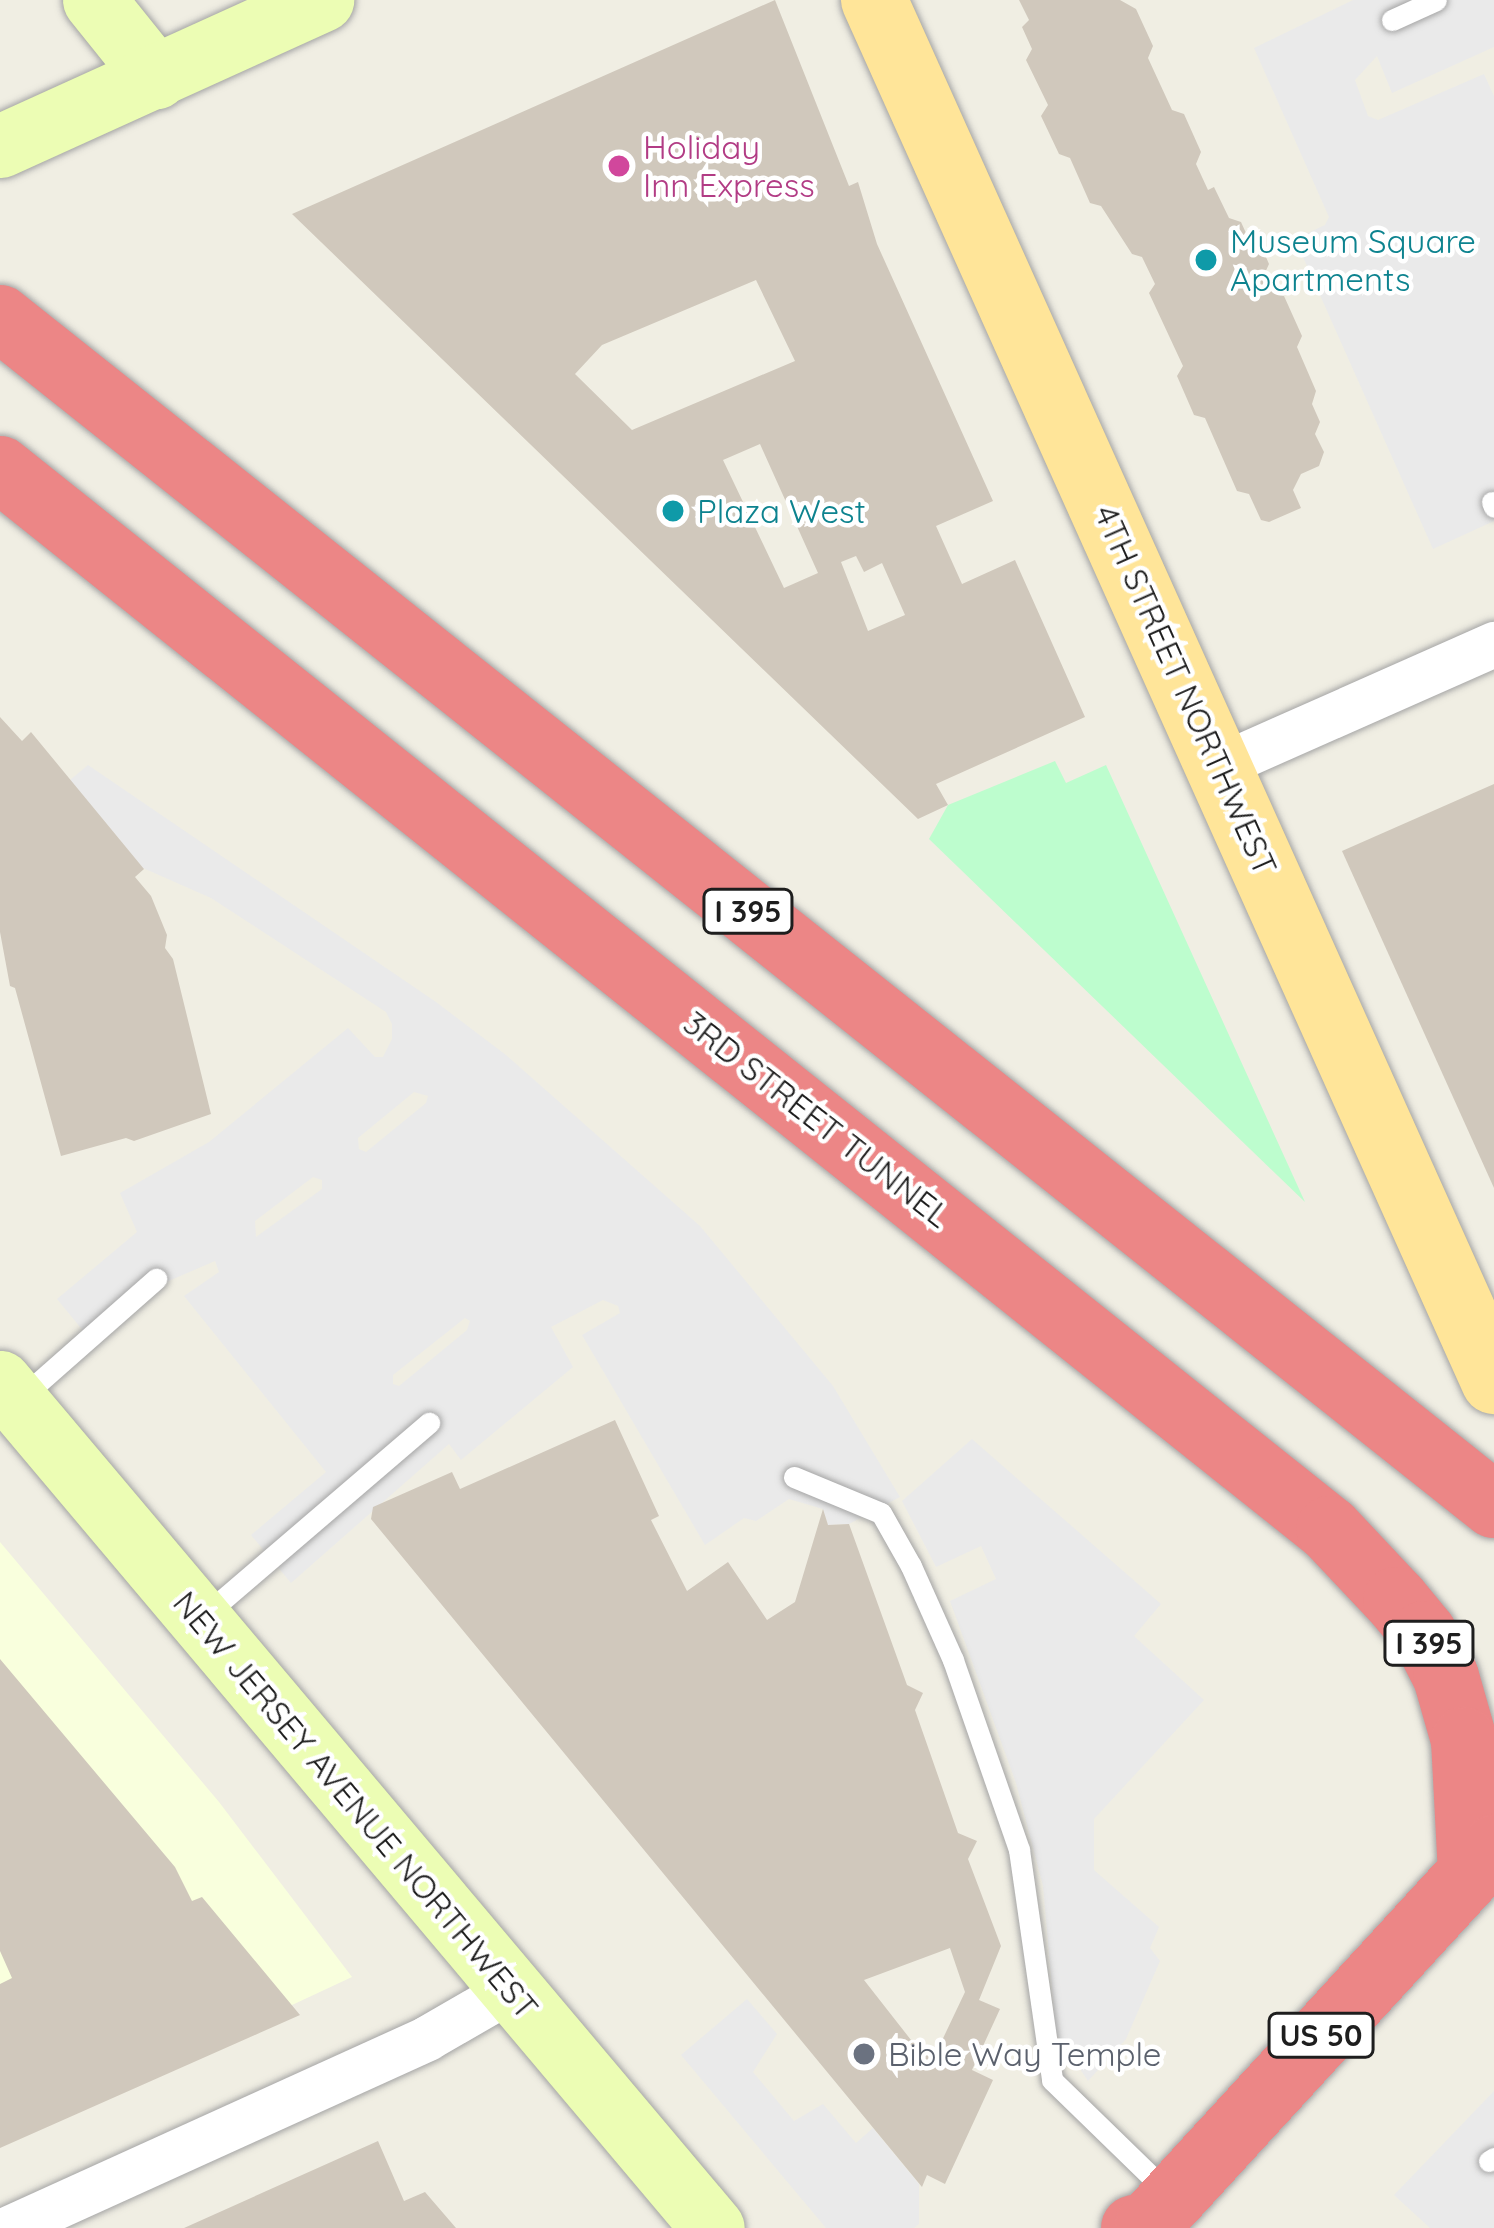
<!DOCTYPE html>
<style>
body{margin:0}
#map{position:relative;width:1494px;height:2228px;overflow:hidden;background:#f0eee3;font-family:Quicksand,sans-serif}
div>[style]{position:absolute}
.education>*{inset:0;background:#f9ffdd}
.park>*{inset:0;background:#bdfdce}
.parking>*{inset:0;background:#eaeaea}
.building>*{inset:0;background:#d0c8bc}
.roads{filter:drop-shadow(0 0 3px #a5a5a5) drop-shadow(0 0 3px #a5a5a5)}
.lane>*{height:21px;margin:-10.5px;padding:0 10.5px;transform-origin:10.5px;border-radius:10.5px;background:#fff}
.street>*{height:45px;margin:-22.5px;padding:0 22.5px;transform-origin:22.5px;border-radius:22.5px;background:#fff}
.secondary>*{height:63px;margin:-31.5px;padding:0 31.5px;transform-origin:31.5px;border-radius:31.5px;background:#ecfdb4}
.primary>*{height:66px;margin:-33px;padding:0 33px;transform-origin:33px;border-radius:33px;background:#ffe599}
.highway>*{height:66px;margin:-33px;padding:0 33px;transform-origin:33px;border-radius:33px;background:#ec8686}
.dots>*{width:33px;height:33px;translate:-50% -50%;box-sizing:border-box;border:6px solid #fff;border-radius:50%}
span{translate:-50% -50%;white-space:nowrap;text-align:center;line-height:1.15;-webkit-text-stroke:9px #fff;paint-order:stroke}
.shield-label span{padding:3px 9px;background:#fff;border:3px solid;border-radius:9px;-webkit-text-stroke-width:0}
.shield-label{font-size:30px;color:#1e1e1e;font-weight:700}
.hotel-label{font-size:33px;color:#b23c85}
.left{translate:0 -50%;text-align:left}
.culture-label{font-size:33px;color:#0d838f}
.street-label{font-size:33px;color:#1e1e1e}
.worship-label{font-size:33px;color:#5b616d}
</style>
<div id="map">
<div class="education">
<i style="clip-path:polygon(0 1542px,219px 1802px,352px 1977px,0 2141px)"></i>
</div>
<div class="park">
<i style="clip-path:polygon(1055px 761px,1066px 783px,1106px 765px,1305px 1202px,929px 839px,948px 805px)"></i>
</div>
<div class="parking">
<i style="clip-path:polygon(1353px 0,1494px 0,1494px 47px,1392px 93px,1377px 56px,1355px 80px,1368px 116px,1378px 120px,1484px 74px,1494px 96px,1494px 521px,1433px 549px,1295px 239px,1325px 225px,1329px 217px,1254px 48px)"></i>
<i style="clip-path:polygon(evenodd,88px 765px,436px 1002px,506px 1055px,700px 1226px,833px 1386px,900px 1497px,849px 1524px,828px 1525px,823px 1509px,789px 1499px,756px 1521px,744px 1518px,705px 1545px,582px 1335px,620px 1313px,618px 1306px,603px 1300px,551px 1327px,573px 1367px,461px 1460px,449px 1444px,291px 1583px,251px 1535px,326px 1472px,184px 1296px,219px 1272px,215px 1261px,164px 1283px,94px 1344px,57px 1299px,137px 1232px,120px 1193px,209px 1142px,348px 1028px,375px 1057px,383px 1057px,392px 1039px,392px 1024px,386px 1012px,211px 898px,143px 868px,70px 780px,88px 765px,414px 1092px,428px 1096px,426px 1103px,366px 1152px,359px 1149px,358px 1138px,414px 1092px,88px 765px,313px 1177px,322px 1180px,322px 1189px,256px 1237px,255px 1221px,313px 1177px,88px 765px,465px 1318px,470px 1321px,467px 1330px,399px 1386px,393px 1384px,393px 1375px,465px 1318px)"></i>
<i style="clip-path:polygon(972px 1439px,1161px 1604px,1134px 1636px,1204px 1700px,1094px 1819px,1094px 1870px,1159px 1927px,1150px 1948px,1160px 1961px,1126px 2039px,1088px 2081px,1056px 2033px,1043px 1886px,1016px 1783px,950px 1601px,996px 1579px,981px 1546px,936px 1567px,902px 1501px)"></i>
<i style="clip-path:polygon(747px 1999px,777px 2034px,753px 2072px,794px 2121px,823px 2104px,856px 2143px,873px 2128px,919px 2184px,919px 2224px,914px 2228px,826px 2228px,681px 2055px)"></i>
<i style="clip-path:polygon(1494px 2091px,1494px 2228px,1430px 2228px,1394px 2195px)"></i>
</div>
<div class="building">
<i style="clip-path:polygon(evenodd,775px 0,849px 186px,858px 182px,877px 244px,993px 501px,936px 526px,962px 584px,1015px 560px,1085px 717px,936px 784px,948px 805px,918px 819px,292px 214px,775px 0,756px 280px,795px 361px,632px 430px,575px 374px,602px 345px,756px 280px,775px 0,760px 444px,818px 573px,784px 588px,723px 460px,760px 444px,775px 0,856px 556px,864px 572px,882px 563px,905px 615px,868px 631px,841px 562px,856px 556px)"></i>
<i style="clip-path:polygon(1019px 0,1120px 0,1136px 9px,1153px 46px,1148px 58px,1172px 110px,1184px 114px,1201px 152px,1196px 164px,1208px 190px,1214px 187px,1229px 218px,1241px 222px,1250px 242px,1260px 243px,1269px 264px,1264px 275px,1273px 292px,1284px 296px,1302px 336px,1297px 347px,1316px 391px,1312px 404px,1320px 422px,1315px 434px,1324px 452px,1319px 466px,1301px 474px,1293px 490px,1301px 508px,1269px 522px,1261px 520px,1249px 494px,1237px 491px,1205px 418px,1194px 415px,1177px 376px,1183px 366px,1149px 293px,1155px 284px,1142px 257px,1132px 254px,1101px 206px,1090px 203px,1070px 158px,1059px 154px,1041px 116px,1048px 105px,1026px 60px,1032px 49px,1022px 27px,1029px 20px)"></i>
<i style="clip-path:polygon(0 717px,22px 741px,31px 732px,144px 869px,135px 877px,151px 896px,167px 935px,165px 948px,173px 959px,211px 1114px,134px 1141px,126px 1138px,61px 1156px,15px 988px,10px 986px,0 932px)"></i>
<i style="clip-path:polygon(1494px 784px,1494px 1188px,1342px 851px)"></i>
<i style="clip-path:polygon(evenodd,615px 1420px,659px 1516px,651px 1520px,687px 1591px,728px 1562px,767px 1620px,795px 1602px,823px 1509px,828px 1525px,849px 1524px,907px 1685px,923px 1693px,915px 1710px,958px 1833px,977px 1841px,968px 1859px,1001px 1946px,979px 2000px,1000px 2009px,972px 2070px,993px 2080px,945px 2184px,927px 2175px,922px 2187px,371px 1519px,373px 1507px,452px 1472px,460px 1489px,615px 1420px,950px 1948px,965px 1992px,937px 2051px,911px 2040px,864px 1980px,950px 1948px)"></i>
<i style="clip-path:polygon(0 1659px,175px 1867px,192px 1901px,202px 1897px,300px 2015px,0 2148px,0 1984px,12px 1978px,0 1951px)"></i>
<i style="clip-path:polygon(378px 2141px,404px 2201px,425px 2192px,456px 2228px,184px 2228px)"></i>
</div>
<div class="roads">
<div class="lane">
<i style="left:1392px;top:20px;width:48px;rotate:-24.4deg"></i>
<i style="left:1492px;top:502px;width:5px;rotate:68deg"></i>
<i style="left:22px;top:1397px;width:179px;rotate:-41.4deg"></i>
<i style="left:794px;top:1477px;width:94px;rotate:22.5deg"></i>
<i style="left:881px;top:1513px;width:61px;rotate:60.5deg"></i>
<i style="left:911px;top:1566px;width:103px;rotate:65.9deg"></i>
<i style="left:953px;top:1660px;width:201px;rotate:70.8deg"></i>
<i style="left:1019px;top:1850px;width:232px;rotate:81.8deg"></i>
<i style="left:1052px;top:2080px;width:161px;rotate:44.2deg"></i>
<i style="left:206px;top:1614px;width:294px;rotate:-40.6deg"></i>
<i style="left:1489px;top:2161px;width:6px;rotate:-31deg"></i>
</div>
<div class="street">
<i style="left:1221px;top:765px;width:299px;rotate:-23.9deg"></i>
<i style="left:9px;top:2228px;width:459px;rotate:-24.4deg"></i>
<i style="left:427px;top:2038px;width:96px;rotate:-30deg"></i>
</div>
<div class="secondary">
<i style="left:94px;top:0;width:99px;rotate:51.2deg"></i>
<i style="left:0;top:146px;width:354px;rotate:-24.4deg"></i>
<i style="left:0;top:1382px;width:1106px;rotate:49.88deg"></i>
</div>
<div class="primary">
<i style="left:874px;top:0;width:1514px;rotate:65.82deg"></i>
</div>
<div class="highway">
<i style="left:0;top:318px;width:1908px;rotate:38.47deg"></i>
<i style="left:0;top:469px;width:1700px;rotate:38.58deg"></i>
<i style="left:1329px;top:1529px;width:98px;rotate:46.7deg"></i>
<i style="left:1396px;top:1600px;width:44px;rotate:50.5deg"></i>
<i style="left:1424px;top:1634px;width:48px;rotate:62.9deg"></i>
<i style="left:1446px;top:1677px;width:66px;rotate:74.1deg"></i>
<i style="left:1464px;top:1740px;width:132px;rotate:87deg"></i>
<i style="left:1134px;top:2228px;width:14px;rotate:-12deg"></i>
<i style="left:1148px;top:2225px;width:512px;rotate:-47.46deg"></i>
</div>
</div>
<div class="dots">
<i style="left:619px;top:166px;background:#d1479c"></i>
<i style="left:1206px;top:260px;background:#0f9aa8"></i>
<i style="left:673px;top:511px;background:#0f9aa8"></i>
<i style="left:864px;top:2054px;background:#6b7280"></i>
</div>
<div class="shield-label">
<span style="left:748px;top:911px">I 395</span>
<span style="left:1429px;top:1643px">I 395</span>
<span style="left:1321px;top:2035px">US 50</span>
</div>
<div class="hotel-label">
<span class="left" style="left:643px;top:166px">Holiday<br>Inn Express</span>
</div>
<div class="culture-label">
<span class="left" style="left:1230px;top:260px">Museum Square<br>Apartments</span>
<span class="left" style="left:697px;top:511px">Plaza West</span>
</div>
<div class="street-label">
<span style="left:1186px;top:690px;rotate:66deg">4TH STREET NORTHWEST</span>
<span style="left:817px;top:1119px;rotate:38deg">3RD STREET TUNNEL</span>
<span style="left:356px;top:1805px;rotate:50deg">NEW JERSEY AVENUE NORTHWEST</span>
</div>
<div class="worship-label">
<span class="left" style="left:888px;top:2054px">Bible Way Temple</span>
</div>
</div>
